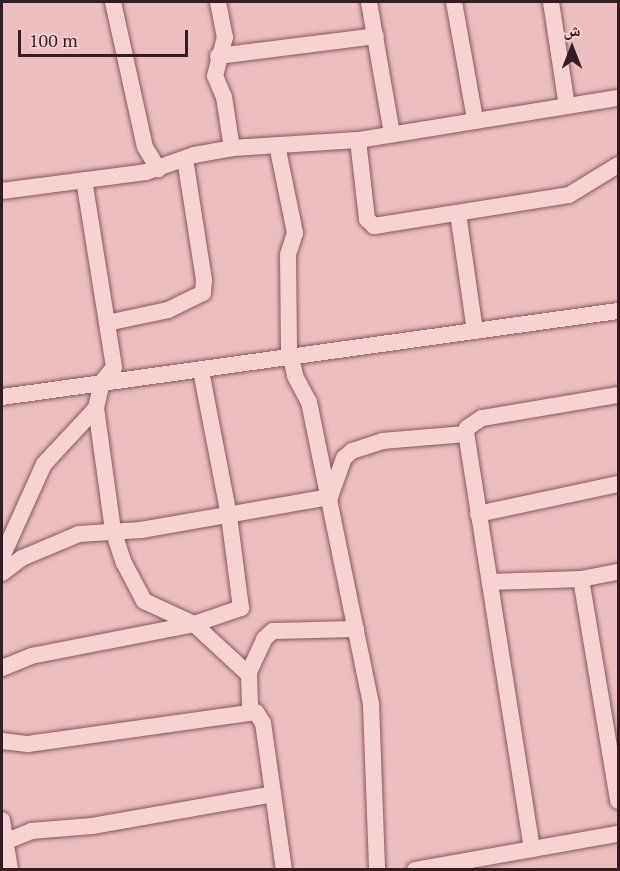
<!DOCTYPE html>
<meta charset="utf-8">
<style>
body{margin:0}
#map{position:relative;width:620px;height:871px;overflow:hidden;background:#edbec1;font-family:"PT Serif","Noto Naskh Arabic",serif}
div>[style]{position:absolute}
.roads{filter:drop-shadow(0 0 2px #855761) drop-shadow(0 0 2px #855761)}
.minor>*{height:16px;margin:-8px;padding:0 8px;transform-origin:8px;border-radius:8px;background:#f8d1d3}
span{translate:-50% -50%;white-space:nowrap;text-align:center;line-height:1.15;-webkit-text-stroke:4.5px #f5cecf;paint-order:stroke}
.frame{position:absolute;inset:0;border:3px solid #351c23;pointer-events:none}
.north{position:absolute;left:542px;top:18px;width:60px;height:60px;-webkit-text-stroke:4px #f5cecf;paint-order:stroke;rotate:0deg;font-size:16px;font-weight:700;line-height:24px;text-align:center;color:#351c23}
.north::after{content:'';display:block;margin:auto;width:21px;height:27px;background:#351c23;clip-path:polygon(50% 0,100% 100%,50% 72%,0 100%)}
.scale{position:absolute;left:18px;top:30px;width:170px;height:27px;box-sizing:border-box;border:3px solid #351c23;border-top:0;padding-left:8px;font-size:18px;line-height:21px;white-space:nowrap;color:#351c23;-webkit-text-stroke:4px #f5cecf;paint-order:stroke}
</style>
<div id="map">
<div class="roads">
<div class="minor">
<i style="left:113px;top:2px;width:148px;rotate:77.6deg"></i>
<i style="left:145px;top:147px;width:26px;rotate:59deg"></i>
<i style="left:218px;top:2px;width:36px;rotate:79deg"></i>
<i style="left:225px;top:37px;width:40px;rotate:104.4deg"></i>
<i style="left:215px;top:76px;width:23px;rotate:67deg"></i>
<i style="left:224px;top:97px;width:52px;rotate:81.1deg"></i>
<i style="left:369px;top:2px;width:134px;rotate:80.1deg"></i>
<i style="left:454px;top:2px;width:119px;rotate:79.8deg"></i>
<i style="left:551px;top:2px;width:105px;rotate:81.3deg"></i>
<i style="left:218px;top:56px;width:159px;rotate:-7.2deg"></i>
<i style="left:358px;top:140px;width:80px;rotate:83.5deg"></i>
<i style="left:367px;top:219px;width:10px;rotate:45deg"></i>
<i style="left:374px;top:226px;width:197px;rotate:-9deg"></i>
<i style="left:569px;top:195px;width:57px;rotate:-31.5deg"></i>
<i style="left:277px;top:145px;width:90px;rotate:78.4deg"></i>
<i style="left:295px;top:233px;width:23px;rotate:108deg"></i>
<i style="left:288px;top:255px;width:94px;rotate:89.4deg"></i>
<i style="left:289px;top:349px;width:28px;rotate:77deg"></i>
<i style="left:295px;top:376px;width:30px;rotate:62deg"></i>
<i style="left:309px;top:402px;width:308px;rotate:78.4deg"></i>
<i style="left:371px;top:704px;width:166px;rotate:87.9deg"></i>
<i style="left:2px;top:191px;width:145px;rotate:-7.5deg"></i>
<i style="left:146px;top:172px;width:51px;rotate:-19.5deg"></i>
<i style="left:194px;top:155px;width:39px;rotate:-10deg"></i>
<i style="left:232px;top:148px;width:126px;rotate:-3.6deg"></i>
<i style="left:358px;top:140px;width:263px;rotate:-9.2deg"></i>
<i style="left:458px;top:213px;width:119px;rotate:81.8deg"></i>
<i style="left:107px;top:323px;width:62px;rotate:-12deg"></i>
<i style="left:168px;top:310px;width:39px;rotate:-26deg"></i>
<i style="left:203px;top:293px;width:13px;rotate:-86deg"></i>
<i style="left:204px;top:280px;width:123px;rotate:-98.9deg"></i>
<i style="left:2px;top:397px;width:622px;rotate:-7.95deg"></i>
<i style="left:96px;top:408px;width:123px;rotate:82.1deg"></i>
<i style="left:113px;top:530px;width:35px;rotate:72deg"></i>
<i style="left:124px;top:563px;width:43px;rotate:62.2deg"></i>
<i style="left:144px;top:601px;width:55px;rotate:24.7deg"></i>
<i style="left:194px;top:624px;width:75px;rotate:42.8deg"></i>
<i style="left:249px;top:675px;width:36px;rotate:88deg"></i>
<i style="left:478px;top:514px;width:143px;rotate:-12.1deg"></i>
<i style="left:2px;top:557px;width:102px;rotate:-65.7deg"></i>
<i style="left:44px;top:464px;width:76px;rotate:-47.1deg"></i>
<i style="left:96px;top:408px;width:27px;rotate:-77deg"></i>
<i style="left:102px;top:382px;width:19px;rotate:-51deg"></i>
<i style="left:114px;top:367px;width:189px;rotate:-99.1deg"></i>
<i style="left:2px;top:573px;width:25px;rotate:-37deg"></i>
<i style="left:22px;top:558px;width:62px;rotate:-22.8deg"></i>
<i style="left:79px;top:534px;width:62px;rotate:-3.7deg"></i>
<i style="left:141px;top:530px;width:192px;rotate:-9.9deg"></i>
<i style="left:330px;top:497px;width:41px;rotate:-70.3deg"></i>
<i style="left:344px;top:458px;width:11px;rotate:-41deg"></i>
<i style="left:352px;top:451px;width:32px;rotate:-18deg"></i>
<i style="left:382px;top:441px;width:84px;rotate:-4.8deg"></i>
<i style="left:581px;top:579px;width:225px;rotate:80.5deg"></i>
<i style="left:490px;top:582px;width:91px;rotate:-1.9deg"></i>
<i style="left:581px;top:579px;width:38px;rotate:-11deg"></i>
<i style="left:2px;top:668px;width:31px;rotate:-22deg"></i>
<i style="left:31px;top:656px;width:166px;rotate:-11.1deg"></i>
<i style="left:194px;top:624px;width:50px;rotate:-18.8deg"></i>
<i style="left:241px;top:608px;width:93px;rotate:-97.4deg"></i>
<i style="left:229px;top:516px;width:149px;rotate:-100.9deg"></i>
<i style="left:248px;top:674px;width:38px;rotate:-65deg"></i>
<i style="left:264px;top:639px;width:12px;rotate:-42deg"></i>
<i style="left:273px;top:631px;width:83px;rotate:-1.4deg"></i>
<i style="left:2px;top:741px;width:26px;rotate:7deg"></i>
<i style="left:28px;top:744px;width:230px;rotate:-8deg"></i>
<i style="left:256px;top:712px;width:13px;rotate:58deg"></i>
<i style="left:263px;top:723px;width:148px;rotate:81.9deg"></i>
<i style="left:2px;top:820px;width:51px;rotate:80.9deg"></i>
<i style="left:2px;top:843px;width:31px;rotate:-22deg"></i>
<i style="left:31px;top:831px;width:61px;rotate:-4.7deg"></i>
<i style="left:92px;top:826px;width:184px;rotate:-10deg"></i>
<i style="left:532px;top:849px;width:420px;rotate:-99deg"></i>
<i style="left:466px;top:434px;width:6px;rotate:-81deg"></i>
<i style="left:467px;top:428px;width:18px;rotate:-34deg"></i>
<i style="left:482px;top:418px;width:138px;rotate:-9.6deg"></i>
<i style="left:415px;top:870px;width:206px;rotate:-10.1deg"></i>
</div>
</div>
<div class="frame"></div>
<div class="north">ش</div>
<div class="scale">100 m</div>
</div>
